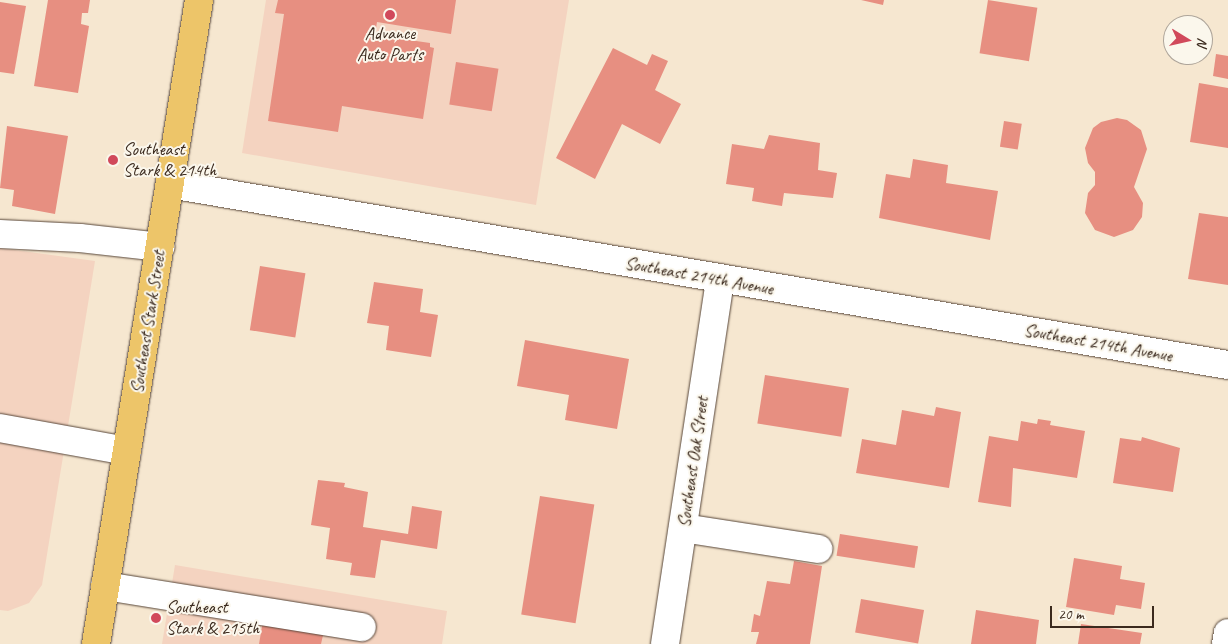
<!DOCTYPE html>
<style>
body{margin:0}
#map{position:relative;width:1228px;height:644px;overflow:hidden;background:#f6e7d0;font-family:Caveat,sans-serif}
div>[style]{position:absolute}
.built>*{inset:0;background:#f4d3c0}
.building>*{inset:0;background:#e78f81;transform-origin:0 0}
.roads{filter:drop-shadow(0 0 1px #574639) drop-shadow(0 0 1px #574639)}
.minor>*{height:28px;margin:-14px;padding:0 14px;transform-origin:14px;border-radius:14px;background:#fff}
.major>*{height:28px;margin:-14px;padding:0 14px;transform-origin:14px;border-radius:14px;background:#edc569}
.dots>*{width:14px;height:14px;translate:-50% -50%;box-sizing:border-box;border:2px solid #fbf7ec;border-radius:50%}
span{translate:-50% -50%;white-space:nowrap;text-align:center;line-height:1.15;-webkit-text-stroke:4px #fbf7ec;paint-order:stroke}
.poi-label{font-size:18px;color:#3b2a1e}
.left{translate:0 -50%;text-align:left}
.street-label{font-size:18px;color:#3b2a1e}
.north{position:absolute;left:1163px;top:15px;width:50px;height:50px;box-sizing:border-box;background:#fbf7ec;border:1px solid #aea59a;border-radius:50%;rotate:99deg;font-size:14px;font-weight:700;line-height:20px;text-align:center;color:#3b2a1e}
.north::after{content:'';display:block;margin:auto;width:18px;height:22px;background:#d1495b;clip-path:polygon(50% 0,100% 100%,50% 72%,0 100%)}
.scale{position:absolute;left:1050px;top:606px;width:104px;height:22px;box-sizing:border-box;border:2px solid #3b2a1e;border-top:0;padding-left:6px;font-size:15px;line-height:18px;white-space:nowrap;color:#3b2a1e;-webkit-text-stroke:4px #fbf7ec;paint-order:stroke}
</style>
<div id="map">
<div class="built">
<i style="clip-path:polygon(266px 0,569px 0,536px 205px,242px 153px)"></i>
<i style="clip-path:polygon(0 248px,95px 261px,42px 585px,29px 603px,8px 611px,0 610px)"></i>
<i style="clip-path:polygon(175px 565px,447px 611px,442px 644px,162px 644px)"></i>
</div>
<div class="building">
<i style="clip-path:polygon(48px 0,90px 0,88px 13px,82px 13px,81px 24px,89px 26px,78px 93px,34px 86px)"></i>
<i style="clip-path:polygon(278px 0,456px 0,451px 34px,377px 22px,375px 35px,430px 43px,430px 47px,434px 48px,423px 119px,342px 106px,338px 132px,268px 121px,284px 14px,275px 13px)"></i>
<i style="clip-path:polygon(861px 0,884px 0,883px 5px)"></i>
<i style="left:988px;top:0;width:50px;height:54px;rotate:9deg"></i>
<i style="clip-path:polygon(0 2px,26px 6px,14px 74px,0 72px)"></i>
<i style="clip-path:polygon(613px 48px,647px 65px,652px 54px,668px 61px,655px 90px,681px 104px,660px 144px,622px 124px,595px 179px,556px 158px)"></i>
<i style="clip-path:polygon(1216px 54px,1228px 56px,1228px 79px,1213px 76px)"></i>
<i style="left:456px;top:62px;width:43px;height:43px;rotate:9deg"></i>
<i style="clip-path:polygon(1199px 83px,1228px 88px,1228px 148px,1190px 142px)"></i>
<i style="clip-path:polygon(1117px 118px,1127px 120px,1141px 130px,1147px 149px,1134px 187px,1143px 203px,1142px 217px,1133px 230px,1114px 237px,1095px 230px,1085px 213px,1088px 193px,1095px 185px,1095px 172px,1088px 163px,1085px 148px,1093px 128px,1101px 122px)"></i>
<i style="left:1004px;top:121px;width:18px;height:26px;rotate:9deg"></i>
<i style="clip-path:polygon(7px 126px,68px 136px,55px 214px,12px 206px,14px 190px,0 188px)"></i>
<i style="clip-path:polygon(769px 135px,820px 143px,818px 170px,837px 173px,833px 198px,784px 193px,782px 206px,752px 201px,754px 188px,726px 184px,732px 144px,764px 149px)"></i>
<i style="clip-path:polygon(913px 159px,948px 165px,946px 183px,998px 191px,990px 240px,879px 218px,886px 174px,910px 178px)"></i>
<i style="clip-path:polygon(1199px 213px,1228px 217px,1228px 285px,1188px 279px)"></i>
<i style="left:260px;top:266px;width:46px;height:65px;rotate:9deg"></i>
<i style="clip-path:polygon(374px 282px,423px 289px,420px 312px,438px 315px,431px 357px,386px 350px,389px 326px,367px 323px)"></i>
<i style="clip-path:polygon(525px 340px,629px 359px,617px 429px,565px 420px,569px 395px,517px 386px)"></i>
<i style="left:765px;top:375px;width:85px;height:49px;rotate:9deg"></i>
<i style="clip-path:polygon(936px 407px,961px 412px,949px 488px,856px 473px,862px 439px,896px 445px,902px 410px,934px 416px)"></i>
<i style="clip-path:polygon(1038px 419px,1051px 421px,1050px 425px,1085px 431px,1077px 478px,1013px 468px,1011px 507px,978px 502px,989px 436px,1018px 441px,1021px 421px,1037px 424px)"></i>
<i style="clip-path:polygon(1142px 437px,1180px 448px,1173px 492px,1113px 483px,1120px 438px,1141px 441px)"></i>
<i style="clip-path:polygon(318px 480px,345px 483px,344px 487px,368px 492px,363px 527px,408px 534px,412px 506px,442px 511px,437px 549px,381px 540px,375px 578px,350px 575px,352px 563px,326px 559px,330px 528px,311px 525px)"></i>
<i style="left:540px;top:496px;width:55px;height:120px;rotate:9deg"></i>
<i style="left:840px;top:534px;width:79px;height:22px;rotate:9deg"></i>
<i style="clip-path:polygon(1074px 558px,1122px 566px,1120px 579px,1145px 583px,1141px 609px,1116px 605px,1114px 615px,1066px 607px)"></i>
<i style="clip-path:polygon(794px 561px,822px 566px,810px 644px,756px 644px,759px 632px,751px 632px,754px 614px,760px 616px,767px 581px,790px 584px)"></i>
<i style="left:861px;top:599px;width:64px;height:34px;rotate:10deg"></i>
<i style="clip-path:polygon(976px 610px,1039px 620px,1036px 644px,971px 644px)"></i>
<i style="clip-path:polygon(263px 621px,324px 631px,321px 644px,259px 644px)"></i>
<i style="clip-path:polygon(1081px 624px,1142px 633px,1140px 644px,1078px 644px)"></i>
</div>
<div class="roads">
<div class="minor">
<i style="left:170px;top:184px;width:1073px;rotate:9.71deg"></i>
<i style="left:0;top:234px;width:80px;rotate:2.9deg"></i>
<i style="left:80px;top:238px;width:81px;rotate:6.4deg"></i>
<i style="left:0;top:428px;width:129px;rotate:10.3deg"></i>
<i style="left:683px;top:528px;width:137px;rotate:8.8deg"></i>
<i style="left:105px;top:586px;width:260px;rotate:9.1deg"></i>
<i style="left:665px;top:644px;width:368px;rotate:-81.4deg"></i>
<i style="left:1226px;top:644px;width:11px;rotate:-80deg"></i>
</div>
<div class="major">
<i style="left:96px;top:644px;width:652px;rotate:-80.91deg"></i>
</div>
</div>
<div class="dots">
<i style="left:390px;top:15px;background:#d1495b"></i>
<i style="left:113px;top:160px;background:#d1495b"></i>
<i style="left:156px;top:618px;background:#d1495b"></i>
</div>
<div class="poi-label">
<span style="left:390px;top:44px">Advance<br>Auto Parts</span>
<span class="left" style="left:123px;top:160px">Southeast<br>Stark &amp; 214th</span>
<span class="left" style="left:166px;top:618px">Southeast<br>Stark &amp; 215th</span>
</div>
<div class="street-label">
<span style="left:699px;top:276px;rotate:10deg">Southeast 214th Avenue</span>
<span style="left:148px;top:322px;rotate:-81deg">Southeast Stark Street</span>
<span style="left:1098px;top:343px;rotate:10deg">Southeast 214th Avenue</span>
<span style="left:693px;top:462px;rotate:-82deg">Southeast Oak Street</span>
</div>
<div class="north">N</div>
<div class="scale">20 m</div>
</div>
